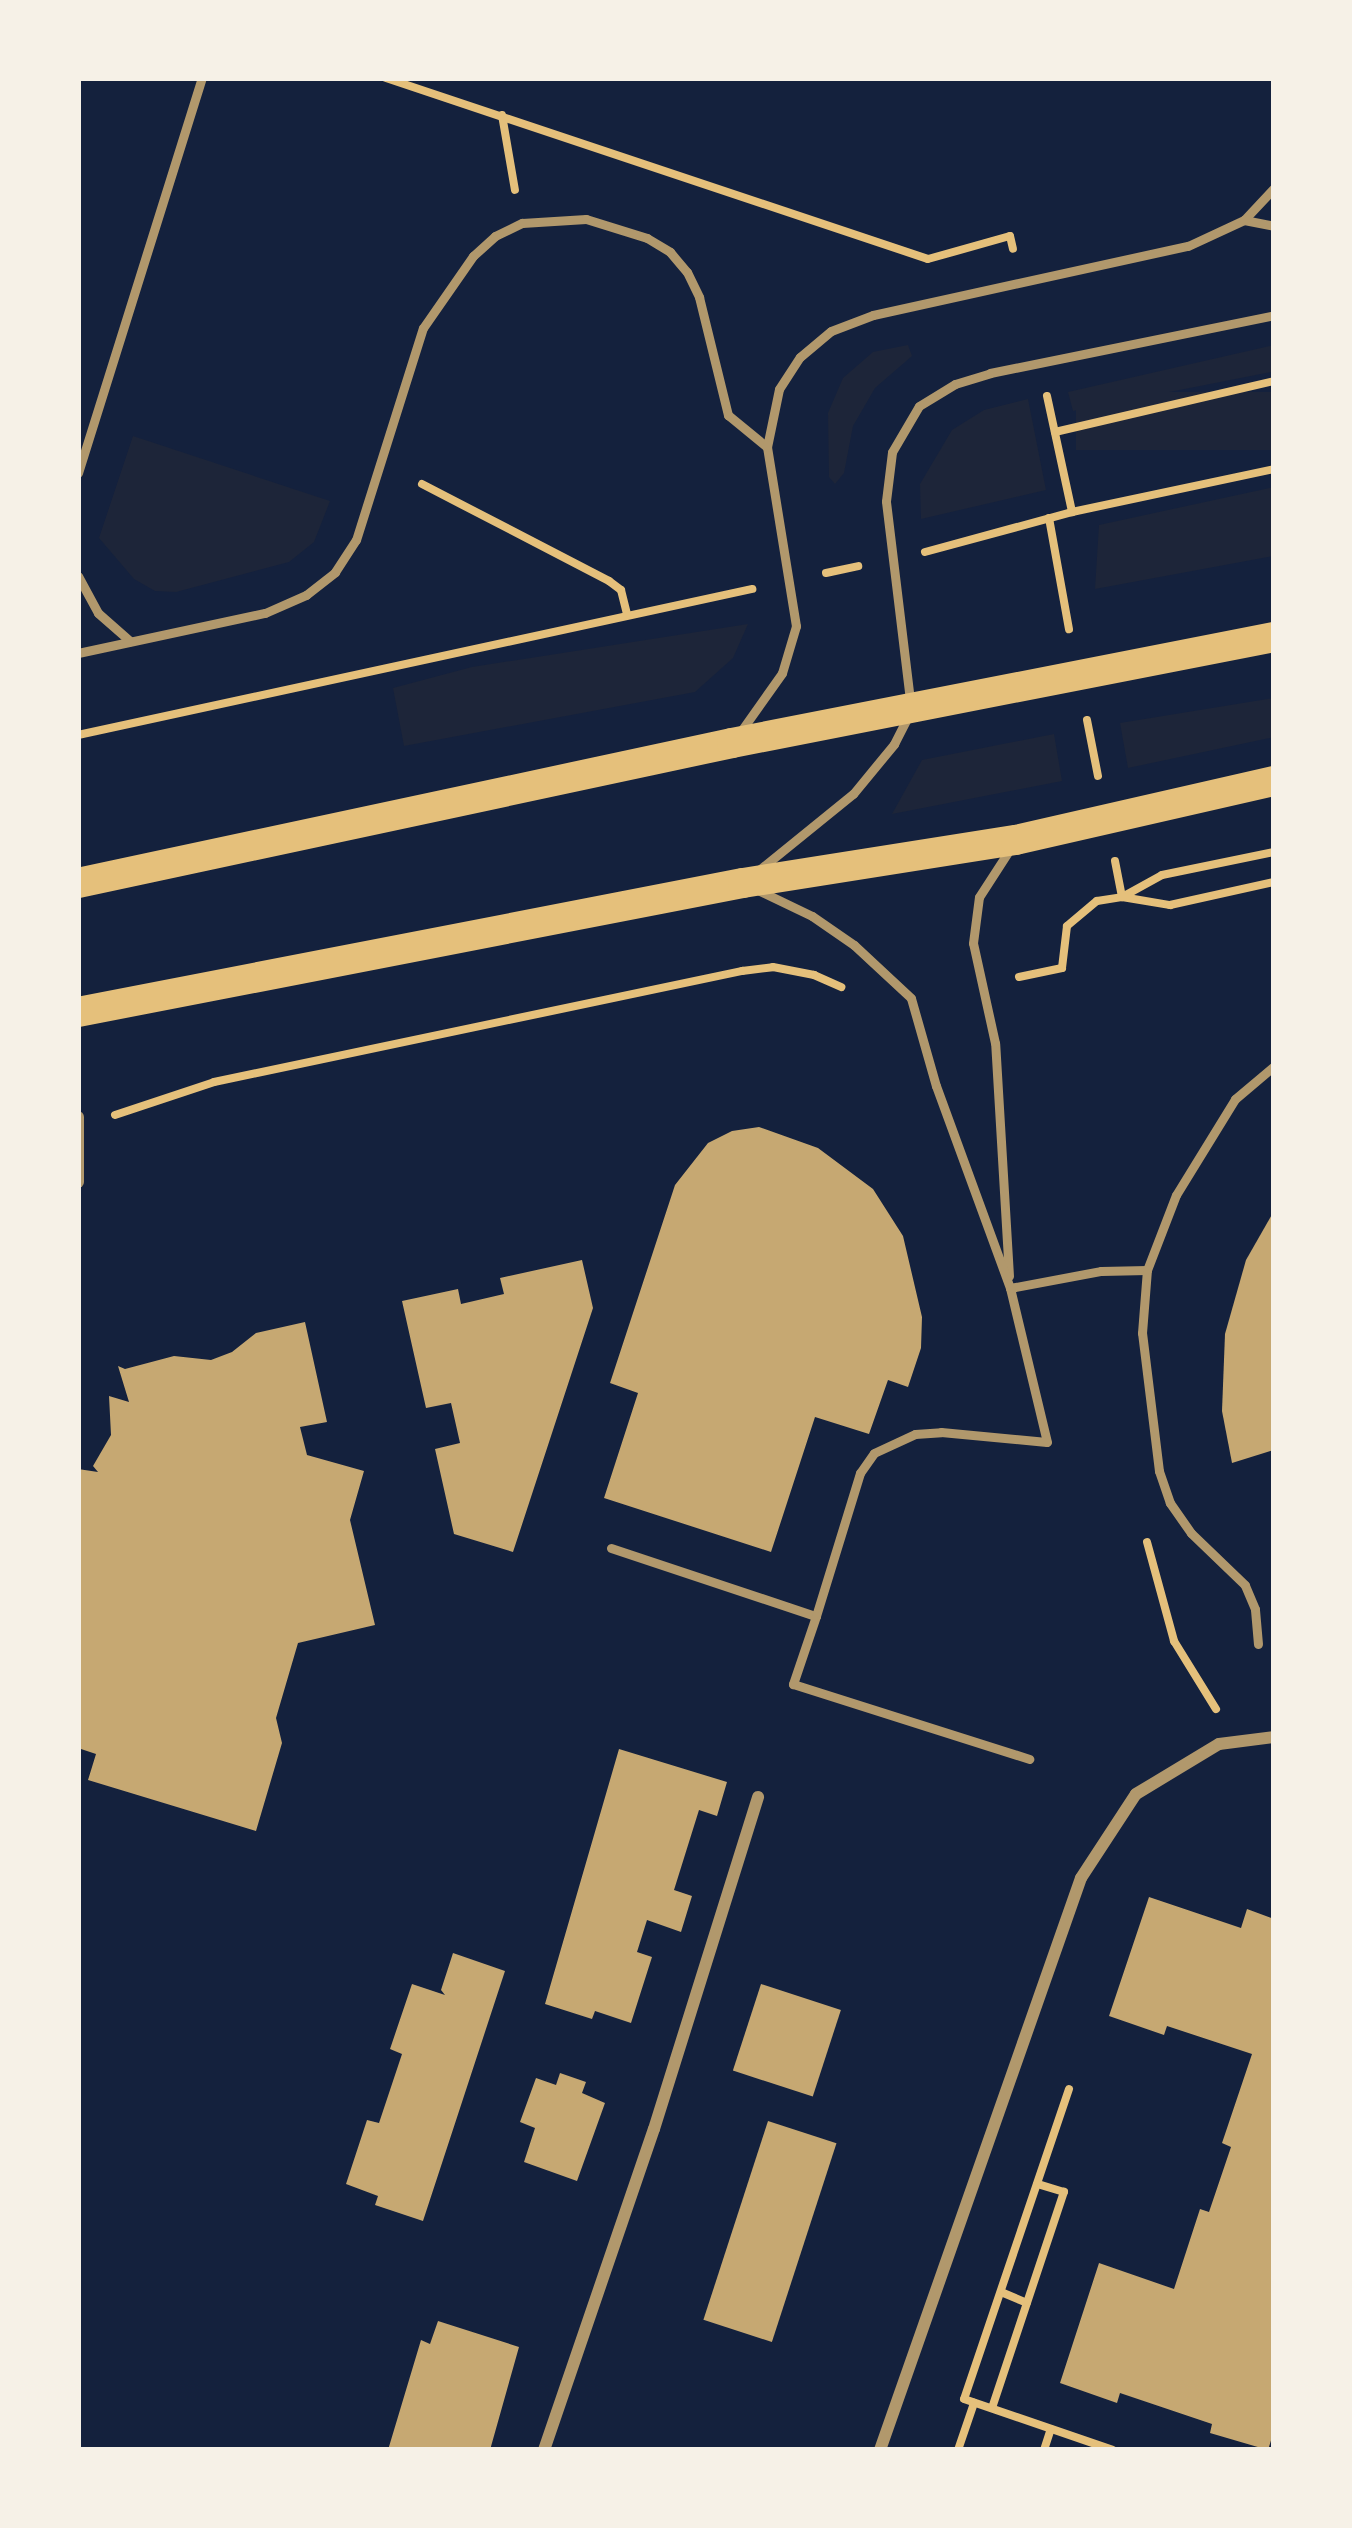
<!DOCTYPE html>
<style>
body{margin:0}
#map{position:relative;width:1352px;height:2528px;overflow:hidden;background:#14213d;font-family:"Work Sans",sans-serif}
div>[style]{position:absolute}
.green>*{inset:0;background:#1d2539;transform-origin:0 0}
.building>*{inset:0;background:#c6a872;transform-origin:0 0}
.path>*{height:8px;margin:-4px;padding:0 4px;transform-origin:4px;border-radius:4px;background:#e5c07b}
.service>*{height:9px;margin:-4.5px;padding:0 4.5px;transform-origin:4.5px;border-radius:4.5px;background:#b1986c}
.minor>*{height:12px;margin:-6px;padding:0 6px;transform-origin:6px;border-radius:6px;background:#b1986c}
.primary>*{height:30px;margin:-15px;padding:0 15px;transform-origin:15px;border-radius:15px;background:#e5c07b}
span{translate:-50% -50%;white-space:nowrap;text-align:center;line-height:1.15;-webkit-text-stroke:12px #f6f1e7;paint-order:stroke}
.frame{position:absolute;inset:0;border:81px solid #f6f1e7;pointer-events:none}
</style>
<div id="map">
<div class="green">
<i style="clip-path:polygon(908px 345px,912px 356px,875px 388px,853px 426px,844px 473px,835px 484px,829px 477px,828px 413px,843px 378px,873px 352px)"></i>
<i style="clip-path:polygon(1274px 345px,1271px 372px,1073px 411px,1068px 392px)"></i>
<i style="left:1274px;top:392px;width:58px;height:198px;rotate:90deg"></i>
<i style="clip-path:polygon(1028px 399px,1046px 490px,921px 519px,920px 484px,952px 430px,984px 410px)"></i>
<i style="clip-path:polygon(133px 436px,330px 501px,314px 542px,289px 562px,176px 592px,155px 591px,134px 579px,99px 538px)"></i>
<i style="clip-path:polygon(1274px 487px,1274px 556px,1095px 589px,1099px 525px)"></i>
<i style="clip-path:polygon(748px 624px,733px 658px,695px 692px,404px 746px,393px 688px,472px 667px)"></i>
<i style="clip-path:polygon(1274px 698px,1274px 737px,1128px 768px,1120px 723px)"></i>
<i style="clip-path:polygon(1054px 734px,1062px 781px,892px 814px,922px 760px)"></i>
</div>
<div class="building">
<i style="clip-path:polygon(759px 1127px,818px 1148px,873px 1189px,903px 1236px,922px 1317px,921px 1348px,908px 1387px,888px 1380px,869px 1434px,815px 1417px,771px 1552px,604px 1498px,638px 1393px,610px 1383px,675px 1185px,708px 1143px,732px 1131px)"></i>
<i style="clip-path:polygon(1274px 1211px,1274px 1450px,1232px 1463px,1222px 1411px,1225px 1334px,1246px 1260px)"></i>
<i style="clip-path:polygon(582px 1260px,593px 1308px,513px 1552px,454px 1534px,435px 1449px,460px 1443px,451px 1403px,426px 1408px,402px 1301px,458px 1289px,461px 1304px,504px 1294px,500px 1278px)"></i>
<i style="clip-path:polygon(305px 1322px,327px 1422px,300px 1427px,307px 1455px,364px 1471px,350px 1520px,375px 1625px,298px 1643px,276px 1718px,282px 1743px,256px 1831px,88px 1780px,96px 1754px,78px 1748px,78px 1469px,98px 1472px,93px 1466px,111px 1435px,109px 1396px,129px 1402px,118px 1366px,125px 1369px,174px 1356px,211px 1360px,232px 1352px,256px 1333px)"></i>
<i style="clip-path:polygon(619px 1749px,727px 1782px,717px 1816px,699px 1810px,674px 1890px,692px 1896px,681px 1932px,647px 1920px,637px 1952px,652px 1957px,631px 2023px,595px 2011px,592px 2019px,545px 2004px)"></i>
<i style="clip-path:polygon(1149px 1897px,1241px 1928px,1247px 1909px,1274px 1919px,1274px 2431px,1268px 2450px,1210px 2433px,1212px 2424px,1120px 2393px,1117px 2403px,1060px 2383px,1099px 2263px,1174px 2289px,1200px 2209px,1209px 2212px,1231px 2147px,1222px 2143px,1252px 2054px,1167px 2026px,1164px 2035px,1109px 2016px)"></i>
<i style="clip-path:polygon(453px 1953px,505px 1971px,423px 2221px,375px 2205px,378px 2196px,346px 2184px,367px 2120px,379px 2123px,402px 2054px,390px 2049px,412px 1984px,445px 1995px,441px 1990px)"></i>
<i style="left:761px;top:1984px;width:84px;height:91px;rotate:18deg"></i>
<i style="clip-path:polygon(560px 2073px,586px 2082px,582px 2093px,605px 2103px,577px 2181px,524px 2162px,535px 2128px,520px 2122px,536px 2078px,556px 2085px)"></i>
<i style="left:768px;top:2121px;width:72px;height:209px;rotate:18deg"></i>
<i style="clip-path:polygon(438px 2321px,519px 2347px,490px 2450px,388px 2450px,421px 2340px,430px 2344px)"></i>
</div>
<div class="path">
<i style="left:386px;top:78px;width:571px;rotate:18.47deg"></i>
<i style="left:928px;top:259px;width:85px;rotate:-15.7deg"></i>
<i style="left:1010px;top:236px;width:13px;rotate:77deg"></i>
<i style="left:502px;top:115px;width:76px;rotate:80.2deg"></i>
<i style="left:1047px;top:396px;width:119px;rotate:77.8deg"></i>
<i style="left:1055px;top:432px;width:225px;rotate:-13.1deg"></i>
<i style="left:422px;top:484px;width:211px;rotate:27.4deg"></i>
<i style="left:609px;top:581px;width:15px;rotate:37deg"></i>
<i style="left:621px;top:590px;width:25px;rotate:76deg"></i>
<i style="left:1049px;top:518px;width:113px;rotate:79.8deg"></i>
<i style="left:925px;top:552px;width:152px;rotate:-15.2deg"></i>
<i style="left:1072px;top:512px;width:207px;rotate:-12deg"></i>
<i style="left:826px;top:573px;width:33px;rotate:-12deg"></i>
<i style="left:1087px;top:720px;width:57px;rotate:78.9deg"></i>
<i style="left:78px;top:735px;width:690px;rotate:-12.22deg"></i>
<i style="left:1115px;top:861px;width:37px;rotate:79deg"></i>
<i style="left:1124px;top:896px;width:43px;rotate:-28.9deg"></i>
<i style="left:1162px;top:875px;width:114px;rotate:-11.6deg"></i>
<i style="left:1019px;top:977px;width:44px;rotate:-11.8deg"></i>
<i style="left:1062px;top:968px;width:42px;rotate:-83.2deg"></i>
<i style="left:1067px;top:926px;width:39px;rotate:-40deg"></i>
<i style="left:1097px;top:901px;width:25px;rotate:-9deg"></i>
<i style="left:1122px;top:897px;width:49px;rotate:9.5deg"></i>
<i style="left:1170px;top:905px;width:107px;rotate:-12.5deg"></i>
<i style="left:115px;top:1115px;width:104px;rotate:-18.4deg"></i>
<i style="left:214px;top:1082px;width:540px;rotate:-11.87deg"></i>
<i style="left:742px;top:971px;width:31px;rotate:-7deg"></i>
<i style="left:773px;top:967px;width:42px;rotate:11deg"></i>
<i style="left:814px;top:975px;width:30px;rotate:24deg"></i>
<i style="left:1147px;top:1542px;width:103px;rotate:74.7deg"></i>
<i style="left:1174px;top:1641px;width:80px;rotate:58.3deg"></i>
<i style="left:1069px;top:2089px;width:327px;rotate:108.7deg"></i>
<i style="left:964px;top:2399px;width:157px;rotate:18.9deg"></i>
<i style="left:1001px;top:2292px;width:28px;rotate:23deg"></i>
<i style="left:992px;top:2408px;width:228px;rotate:-71.6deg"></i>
<i style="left:1064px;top:2192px;width:28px;rotate:-163deg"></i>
<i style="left:958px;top:2450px;width:50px;rotate:-71.2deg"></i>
<i style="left:1044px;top:2450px;width:22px;rotate:-72deg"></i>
</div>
<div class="service">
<i style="left:1244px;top:220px;width:31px;rotate:11deg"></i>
<i style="left:78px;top:473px;width:414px;rotate:-72.6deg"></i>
<i style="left:78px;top:576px;width:42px;rotate:61.6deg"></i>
<i style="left:98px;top:613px;width:43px;rotate:41.2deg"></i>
<i style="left:78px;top:653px;width:191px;rotate:-12.1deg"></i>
<i style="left:265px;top:613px;width:45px;rotate:-23.7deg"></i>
<i style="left:306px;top:595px;width:37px;rotate:-38deg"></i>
<i style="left:335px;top:572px;width:38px;rotate:-57deg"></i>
<i style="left:356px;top:540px;width:222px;rotate:-72.5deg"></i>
<i style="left:423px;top:328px;width:88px;rotate:-55.2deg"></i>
<i style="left:473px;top:256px;width:30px;rotate:-42deg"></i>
<i style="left:495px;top:236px;width:30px;rotate:-26deg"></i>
<i style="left:522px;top:223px;width:64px;rotate:-3.6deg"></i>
<i style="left:586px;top:219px;width:64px;rotate:17.3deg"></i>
<i style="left:647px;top:238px;width:27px;rotate:31deg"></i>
<i style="left:670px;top:252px;width:26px;rotate:50deg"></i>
<i style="left:687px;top:272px;width:28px;rotate:64deg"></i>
<i style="left:699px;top:297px;width:122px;rotate:76.2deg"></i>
<i style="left:728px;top:415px;width:50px;rotate:39.4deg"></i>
<i style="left:910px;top:700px;width:200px;rotate:-96.9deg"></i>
<i style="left:886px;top:501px;width:49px;rotate:-83deg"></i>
<i style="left:892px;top:452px;width:53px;rotate:-59.6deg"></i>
<i style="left:919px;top:406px;width:42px;rotate:-31.4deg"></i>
<i style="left:955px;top:384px;width:37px;rotate:-17deg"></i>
<i style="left:990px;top:373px;width:290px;rotate:-11.5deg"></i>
<i style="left:741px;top:731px;width:71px;rotate:-54.7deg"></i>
<i style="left:782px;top:673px;width:49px;rotate:-73.4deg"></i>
<i style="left:796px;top:626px;width:181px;rotate:-99.2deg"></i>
<i style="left:767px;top:447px;width:59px;rotate:-78.3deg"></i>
<i style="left:779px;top:389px;width:38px;rotate:-57deg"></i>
<i style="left:800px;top:357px;width:40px;rotate:-40deg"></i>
<i style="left:831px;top:331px;width:45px;rotate:-20.9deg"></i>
<i style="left:873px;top:315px;width:322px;rotate:-12.4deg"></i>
<i style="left:1188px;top:246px;width:62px;rotate:-24.9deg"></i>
<i style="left:1244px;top:220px;width:44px;rotate:-46.8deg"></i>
<i style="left:759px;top:870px;width:121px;rotate:-39deg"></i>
<i style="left:853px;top:794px;width:65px;rotate:-50.6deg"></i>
<i style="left:894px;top:744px;width:31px;rotate:-63deg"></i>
<i style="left:1009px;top:1276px;width:233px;rotate:-93.4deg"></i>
<i style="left:995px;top:1043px;width:102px;rotate:-102.4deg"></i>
<i style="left:973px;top:943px;width:46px;rotate:-82.6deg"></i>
<i style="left:979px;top:897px;width:57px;rotate:-57.1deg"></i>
<i style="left:1010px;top:1288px;width:93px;rotate:-10.6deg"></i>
<i style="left:1101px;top:1271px;width:46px;rotate:-1.2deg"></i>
<i style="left:611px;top:1548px;width:216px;rotate:18.4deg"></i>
<i style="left:816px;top:1616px;width:150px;rotate:-72.9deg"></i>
<i style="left:860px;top:1473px;width:24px;rotate:-55deg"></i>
<i style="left:874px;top:1453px;width:45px;rotate:-24.9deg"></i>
<i style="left:915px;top:1434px;width:26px;rotate:-4deg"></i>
<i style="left:941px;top:1432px;width:106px;rotate:5.4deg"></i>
<i style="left:1047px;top:1442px;width:158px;rotate:-103.5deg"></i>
<i style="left:1010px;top:1288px;width:215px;rotate:-110.1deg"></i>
<i style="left:936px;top:1086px;width:91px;rotate:-105.9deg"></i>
<i style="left:911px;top:998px;width:78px;rotate:-137.1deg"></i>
<i style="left:854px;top:945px;width:51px;rotate:-145.4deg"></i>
<i style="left:812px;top:916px;width:62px;rotate:-154.3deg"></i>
<i style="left:816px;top:1616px;width:72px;rotate:108.7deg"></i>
<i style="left:793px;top:1684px;width:248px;rotate:17.6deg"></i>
<i style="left:1258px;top:1644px;width:35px;rotate:-95deg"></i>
<i style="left:1255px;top:1609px;width:26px;rotate:-113deg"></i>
<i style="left:1245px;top:1585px;width:75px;rotate:-136.1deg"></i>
<i style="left:1191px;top:1533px;width:37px;rotate:-125deg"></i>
<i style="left:1170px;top:1503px;width:34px;rotate:-109deg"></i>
<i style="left:1159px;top:1471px;width:139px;rotate:-97deg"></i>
<i style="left:1142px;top:1333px;width:63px;rotate:-85.5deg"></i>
<i style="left:1147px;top:1270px;width:80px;rotate:-68.9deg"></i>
<i style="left:1176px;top:1195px;width:113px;rotate:-58.4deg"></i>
<i style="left:1235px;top:1099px;width:51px;rotate:-40.2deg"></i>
</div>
<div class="minor">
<i style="left:78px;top:1117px;width:65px;rotate:90deg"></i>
<i style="left:544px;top:2450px;width:339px;rotate:-71.1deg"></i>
<i style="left:654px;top:2129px;width:348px;rotate:-72.6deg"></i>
<i style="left:880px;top:2450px;width:606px;rotate:-70.64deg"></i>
<i style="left:1081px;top:1878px;width:100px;rotate:-56.8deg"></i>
<i style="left:1136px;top:1794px;width:97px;rotate:-31.1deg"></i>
<i style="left:1219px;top:1744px;width:55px;rotate:-7.3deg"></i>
</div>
<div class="primary">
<i style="left:78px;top:883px;width:669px;rotate:-12.08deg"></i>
<i style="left:732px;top:743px;width:552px;rotate:-11.07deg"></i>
<i style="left:78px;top:1012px;width:677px;rotate:-10.98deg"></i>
<i style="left:743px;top:883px;width:276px;rotate:-9deg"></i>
<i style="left:1016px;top:840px;width:265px;rotate:-12.9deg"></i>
</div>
<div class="frame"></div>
</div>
